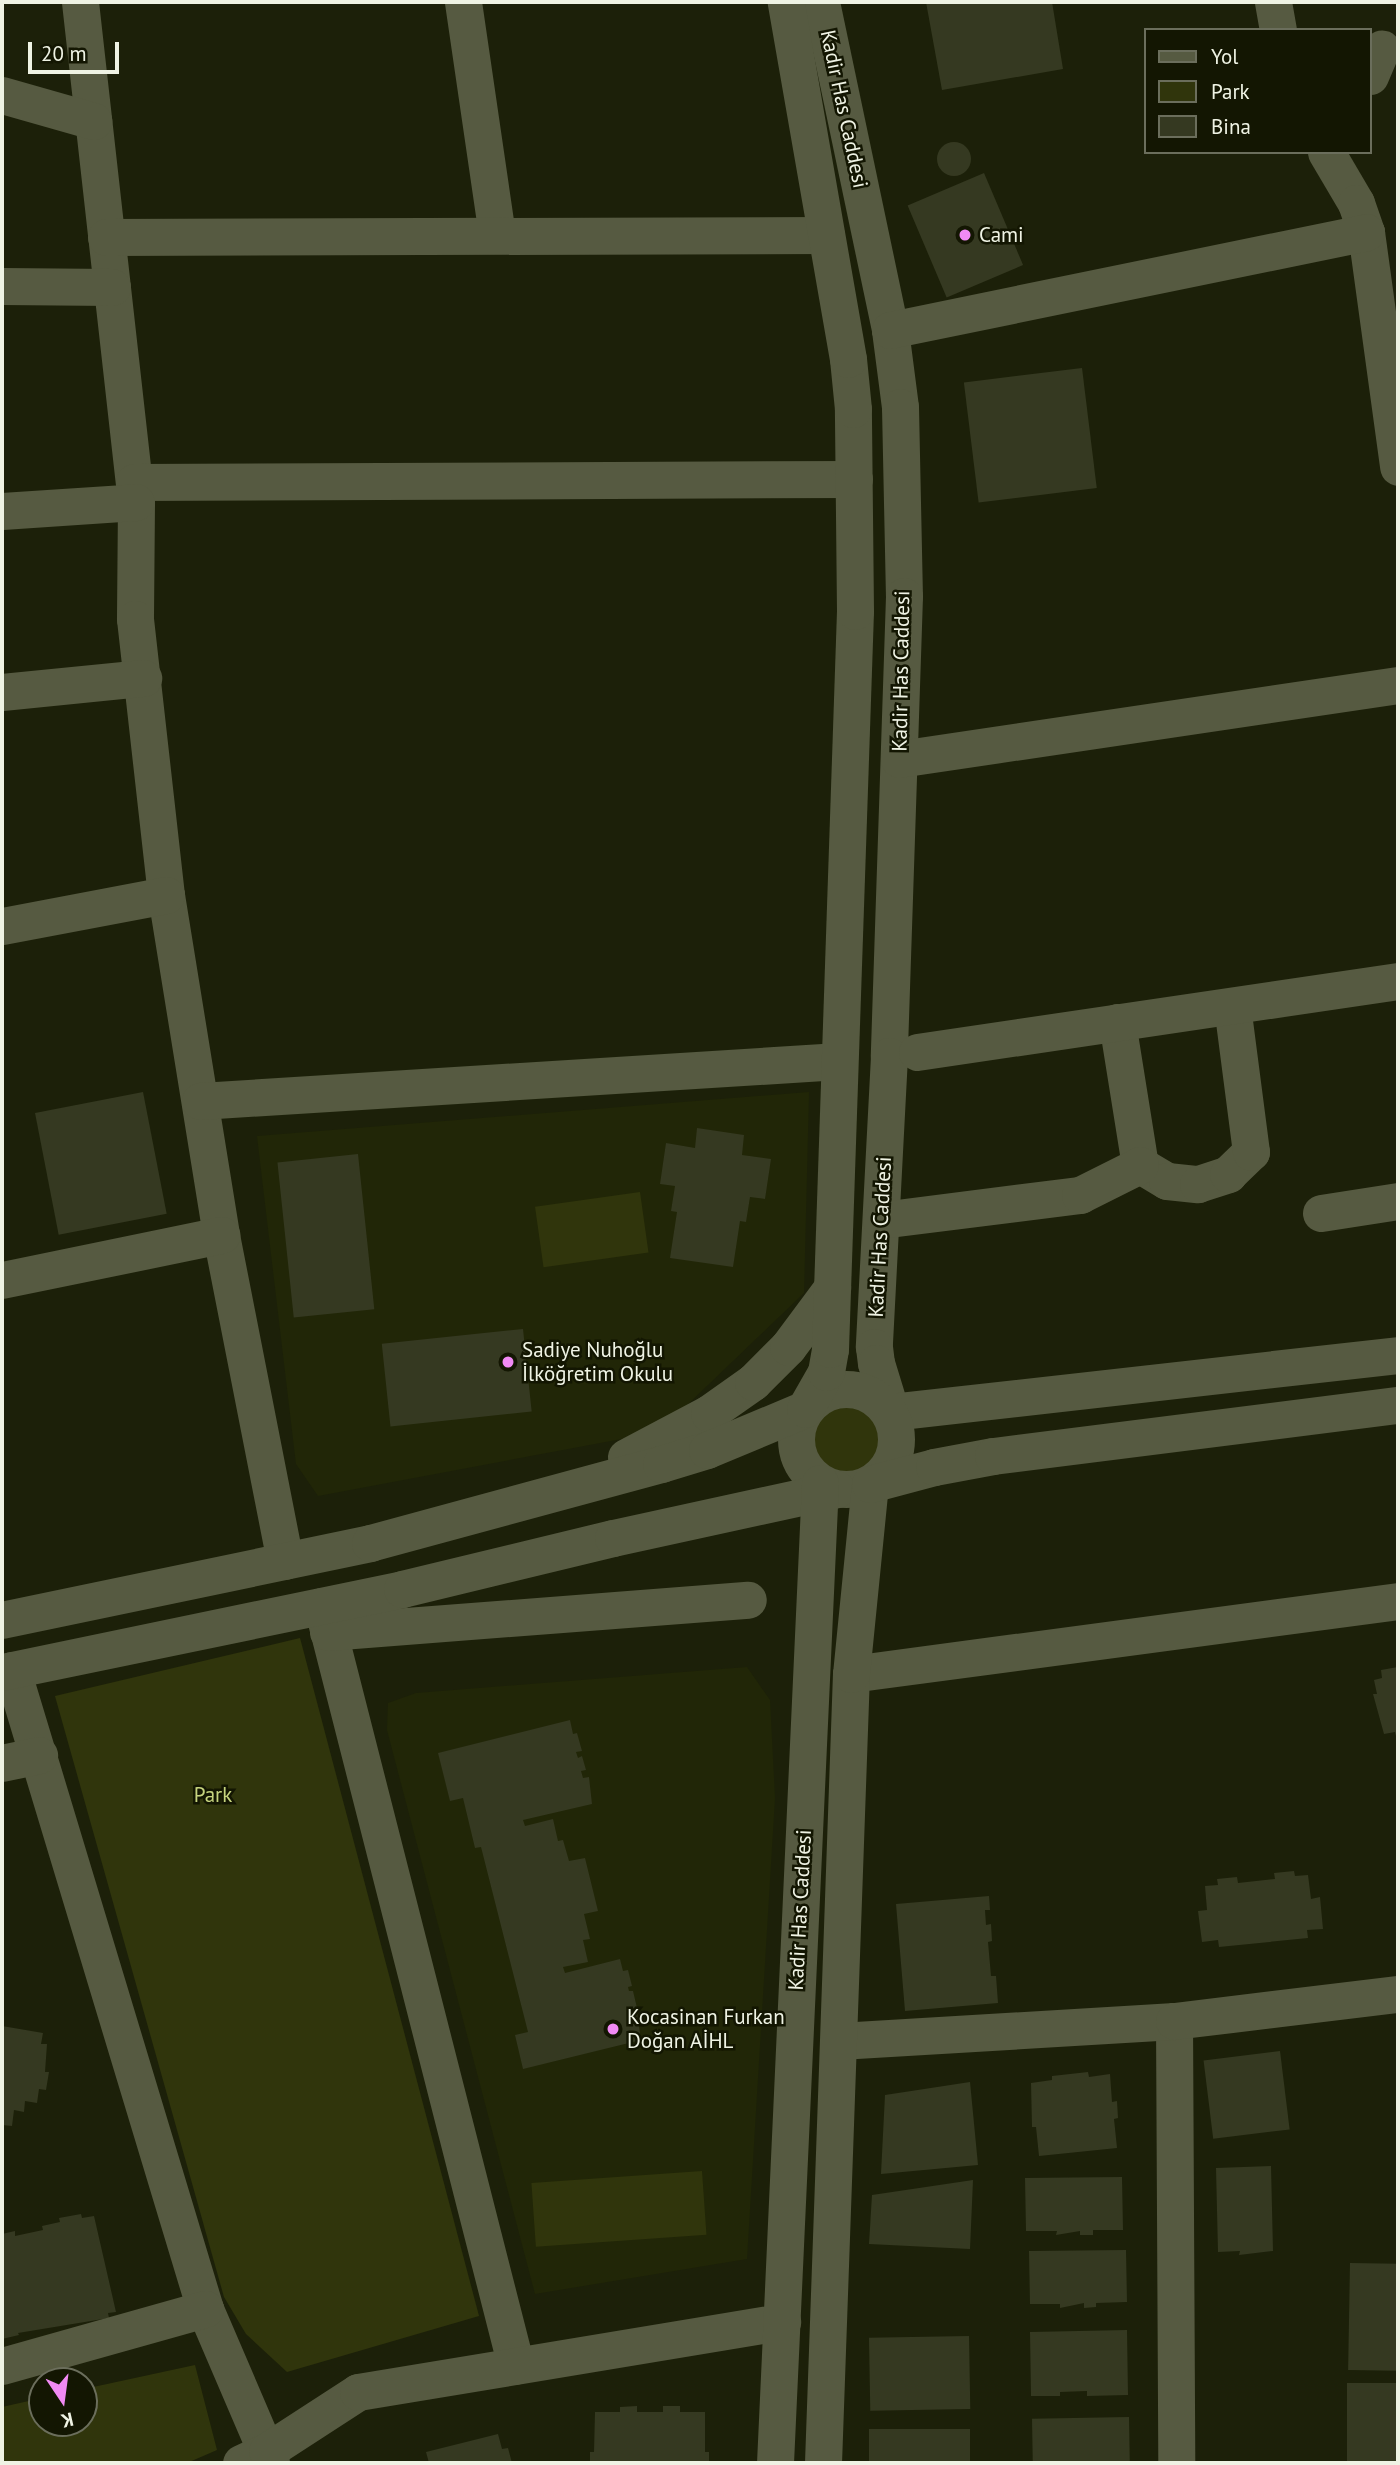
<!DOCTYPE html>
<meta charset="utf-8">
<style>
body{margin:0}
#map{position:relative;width:1400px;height:2465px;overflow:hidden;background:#1c2009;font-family:"PT Sans",sans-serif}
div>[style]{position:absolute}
.built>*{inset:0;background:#212607}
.green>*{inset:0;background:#30350c;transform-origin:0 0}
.round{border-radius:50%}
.building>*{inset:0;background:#353921;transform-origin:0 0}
.minor>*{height:37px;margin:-18.5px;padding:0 18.5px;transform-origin:18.5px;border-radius:18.5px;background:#565a41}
.minor>.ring{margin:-18.5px;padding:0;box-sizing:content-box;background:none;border:37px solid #565a41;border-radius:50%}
.dots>*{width:19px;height:19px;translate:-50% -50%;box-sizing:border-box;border:4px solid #131602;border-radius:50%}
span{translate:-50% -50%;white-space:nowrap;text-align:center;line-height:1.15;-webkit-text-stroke:5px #131602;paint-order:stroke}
.street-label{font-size:21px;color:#eff3e4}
.poi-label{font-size:21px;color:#eff3e4}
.left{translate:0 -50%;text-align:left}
.park-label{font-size:21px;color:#c6d47e}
.frame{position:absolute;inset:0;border:4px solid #eff3e4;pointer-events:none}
.legend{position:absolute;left:1144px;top:28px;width:228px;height:126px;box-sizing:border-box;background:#131602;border:2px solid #6b6e5c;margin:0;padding:9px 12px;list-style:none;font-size:21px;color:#eff3e4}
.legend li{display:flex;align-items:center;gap:14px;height:35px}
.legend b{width:35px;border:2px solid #6b6e5c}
.north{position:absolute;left:28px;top:2367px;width:70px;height:70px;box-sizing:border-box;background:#131602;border:2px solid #6b6e5c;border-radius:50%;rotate:167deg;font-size:19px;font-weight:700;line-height:28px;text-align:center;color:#eff3e4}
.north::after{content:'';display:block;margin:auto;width:24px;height:32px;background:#f18af4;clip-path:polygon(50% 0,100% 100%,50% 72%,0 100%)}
.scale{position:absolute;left:28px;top:42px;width:91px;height:32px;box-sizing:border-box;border:4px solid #eff3e4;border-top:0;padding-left:9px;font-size:21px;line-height:24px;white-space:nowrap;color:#eff3e4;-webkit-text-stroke:5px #131602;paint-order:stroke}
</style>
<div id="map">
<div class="built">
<i style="clip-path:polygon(809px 1092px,804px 1293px,659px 1432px,318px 1496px,296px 1464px,257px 1136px)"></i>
<i style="clip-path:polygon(747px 1667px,770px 1700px,775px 1798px,747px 2259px,535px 2294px,387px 1730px,388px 1703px,416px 1693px)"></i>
</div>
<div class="green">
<i style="left:640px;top:1192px;width:61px;height:106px;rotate:82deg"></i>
<i class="round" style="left:809px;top:1403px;width:74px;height:74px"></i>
<i style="clip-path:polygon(300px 1638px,479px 2316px,287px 2372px,246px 2334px,224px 2297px,55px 1696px)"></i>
<i style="left:702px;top:2171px;width:64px;height:171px;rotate:86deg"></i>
<i style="clip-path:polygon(195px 2365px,217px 2450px,187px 2463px,2px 2463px,2px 2407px,42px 2398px,42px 2423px,84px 2423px,84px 2389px)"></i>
</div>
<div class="building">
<i style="clip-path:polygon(926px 2px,1052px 2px,1063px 69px,942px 90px)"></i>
<i class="round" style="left:937px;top:142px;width:34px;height:34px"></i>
<i style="left:984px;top:173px;width:100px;height:83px;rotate:67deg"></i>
<i style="left:1082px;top:368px;width:121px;height:119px;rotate:83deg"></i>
<i style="left:143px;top:1092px;width:124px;height:110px;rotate:79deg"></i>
<i style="clip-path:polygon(697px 1128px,744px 1135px,742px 1155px,771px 1159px,765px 1199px,750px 1197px,746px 1222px,740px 1221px,733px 1267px,670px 1258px,677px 1212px,671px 1211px,675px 1186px,660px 1184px,666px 1143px,695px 1148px)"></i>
<i style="left:358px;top:1154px;width:156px;height:81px;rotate:84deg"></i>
<i style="left:523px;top:1329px;width:83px;height:142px;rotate:84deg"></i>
<i style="clip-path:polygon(1398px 1667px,1398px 1740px,1397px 1740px,1395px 1732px,1384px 1734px,1373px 1694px,1377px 1694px,1374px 1680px,1382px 1678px,1381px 1670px)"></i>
<i style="clip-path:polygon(570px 1720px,573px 1734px,577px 1733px,582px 1751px,576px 1752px,578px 1758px,582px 1756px,586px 1770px,581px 1771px,583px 1778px,589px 1777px,592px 1804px,523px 1820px,525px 1826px,553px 1819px,558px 1841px,563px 1840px,569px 1861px,585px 1858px,598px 1911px,584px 1914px,590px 1939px,583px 1940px,588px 1962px,563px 1967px,565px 1973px,620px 1959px,623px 1971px,628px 1970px,632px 1986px,628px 1987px,629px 1991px,633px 1991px,637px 2008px,633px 2008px,634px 2013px,637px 2012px,641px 2040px,523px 2069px,515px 2035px,528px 2032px,481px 1847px,475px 1848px,463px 1798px,450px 1801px,438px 1753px)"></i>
<i style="clip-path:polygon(1294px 1871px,1295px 1876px,1308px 1875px,1311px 1899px,1320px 1897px,1323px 1929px,1307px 1930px,1308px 1938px,1219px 1947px,1218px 1940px,1202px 1942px,1198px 1911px,1207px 1910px,1205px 1886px,1218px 1885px,1217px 1879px,1237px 1877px,1238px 1883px,1275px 1879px,1274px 1873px)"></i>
<i style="clip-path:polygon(989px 1896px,990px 1910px,985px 1910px,986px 1925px,991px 1924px,992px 1941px,988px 1942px,991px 1976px,996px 1976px,998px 2003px,905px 2011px,896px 1904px)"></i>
<i style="clip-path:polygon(2px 2026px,43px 2033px,41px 2044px,47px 2044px,45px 2072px,49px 2072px,46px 2090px,39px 2089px,37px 2103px,25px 2101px,24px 2112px,14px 2110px,12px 2126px,2px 2125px)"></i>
<i style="left:1280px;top:2051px;width:79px;height:77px;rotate:83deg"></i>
<i style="clip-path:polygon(1088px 2072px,1089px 2077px,1110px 2074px,1112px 2102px,1117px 2101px,1118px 2118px,1114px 2119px,1117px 2148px,1039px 2156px,1036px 2127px,1032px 2127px,1031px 2083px,1052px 2080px,1052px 2076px)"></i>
<i style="clip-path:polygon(970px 2082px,978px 2165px,881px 2174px,885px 2095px)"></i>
<i style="clip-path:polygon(1271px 2166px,1273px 2251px,1239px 2255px,1240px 2251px,1218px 2252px,1216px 2168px)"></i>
<i style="clip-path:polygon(1122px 2177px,1123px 2230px,1093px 2230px,1093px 2235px,1080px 2235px,1080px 2231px,1056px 2235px,1057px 2231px,1026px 2231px,1025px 2178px)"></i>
<i style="clip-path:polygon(973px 2180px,970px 2249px,869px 2244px,872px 2195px)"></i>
<i style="clip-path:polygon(81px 2214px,82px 2218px,94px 2216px,116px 2312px,108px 2313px,109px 2318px,18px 2333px,19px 2335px,2px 2339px,2px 2234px,15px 2231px,15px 2236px,43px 2230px,42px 2226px,60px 2222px,59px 2218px)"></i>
<i style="clip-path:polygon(1126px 2250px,1127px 2302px,1096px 2303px,1096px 2307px,1084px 2308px,1084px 2303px,1060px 2308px,1060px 2304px,1030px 2304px,1029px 2251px)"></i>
<i style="left:1350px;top:2263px;width:48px;height:107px;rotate:1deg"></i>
<i style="clip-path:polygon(1127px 2330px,1128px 2395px,1087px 2396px,1087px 2391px,1060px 2392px,1060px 2396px,1031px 2396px,1030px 2332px)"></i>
<i style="left:969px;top:2336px;width:73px;height:100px;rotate:89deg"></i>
<i style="left:1347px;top:2383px;width:51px;height:80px"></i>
<i style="clip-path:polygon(637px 2406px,637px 2412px,663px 2412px,663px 2406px,680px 2406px,680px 2412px,705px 2412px,705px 2452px,709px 2452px,709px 2463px,590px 2463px,590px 2452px,594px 2452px,595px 2412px,620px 2412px,620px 2407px)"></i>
<i style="left:1129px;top:2417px;width:46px;height:97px;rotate:89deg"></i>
<i style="left:970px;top:2429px;width:34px;height:101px;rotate:90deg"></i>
<i style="clip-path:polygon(498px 2434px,502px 2449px,508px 2448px,512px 2463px,429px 2463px,426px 2452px)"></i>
</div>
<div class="minor">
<i style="left:80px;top:2px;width:503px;rotate:83.61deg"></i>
<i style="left:136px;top:502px;width:117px;rotate:90.5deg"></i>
<i style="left:135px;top:619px;width:278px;rotate:83.6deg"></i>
<i style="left:166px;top:895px;width:344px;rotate:80.8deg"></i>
<i style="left:221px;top:1235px;width:332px;rotate:78.9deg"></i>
<i style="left:463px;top:2px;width:235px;rotate:81.7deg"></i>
<i style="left:821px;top:2px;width:335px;rotate:78.1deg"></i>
<i style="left:890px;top:330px;width:78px;rotate:82.6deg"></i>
<i style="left:900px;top:407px;width:189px;rotate:88.8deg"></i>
<i style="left:904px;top:596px;width:460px;rotate:91.9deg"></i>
<i style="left:889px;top:1056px;width:291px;rotate:93deg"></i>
<i style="left:874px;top:1347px;width:16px;rotate:83deg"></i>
<i style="left:876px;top:1363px;width:51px;rotate:73deg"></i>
<i style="left:891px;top:1412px;width:510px;rotate:-6.41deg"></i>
<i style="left:1273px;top:2px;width:28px;rotate:80deg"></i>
<i style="left:1370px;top:76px;width:30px;rotate:-67deg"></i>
<i style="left:2px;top:95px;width:95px;rotate:15.9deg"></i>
<i style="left:1326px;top:152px;width:59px;rotate:59.5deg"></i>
<i style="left:1356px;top:203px;width:31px;rotate:71deg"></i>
<i style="left:1366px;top:232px;width:237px;rotate:82.2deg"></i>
<i style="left:106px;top:237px;width:720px;rotate:-0.16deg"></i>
<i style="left:2px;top:286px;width:110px;rotate:0.5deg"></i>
<i style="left:890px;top:330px;width:486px;rotate:-11.6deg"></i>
<i style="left:134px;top:482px;width:720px;rotate:-0.24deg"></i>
<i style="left:2px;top:511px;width:134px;rotate:-3.8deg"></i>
<i style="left:2px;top:692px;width:142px;rotate:-5.7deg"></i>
<i style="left:899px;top:759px;width:504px;rotate:-8.44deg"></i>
<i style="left:2px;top:926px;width:167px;rotate:-10.7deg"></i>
<i style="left:1117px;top:1022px;width:145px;rotate:80.9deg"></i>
<i style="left:1140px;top:1165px;width:31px;rotate:31deg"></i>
<i style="left:1167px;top:1181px;width:31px;rotate:6deg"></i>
<i style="left:1198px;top:1184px;width:32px;rotate:-18deg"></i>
<i style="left:1228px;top:1174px;width:32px;rotate:-44deg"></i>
<i style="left:1251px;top:1152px;width:147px;rotate:-97.4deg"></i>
<i style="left:917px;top:1052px;width:486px;rotate:-8.4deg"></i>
<i style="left:200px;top:1101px;width:640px;rotate:-3.58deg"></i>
<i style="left:1321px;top:1213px;width:78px;rotate:-8.9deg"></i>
<i style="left:881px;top:1220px;width:201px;rotate:-7.2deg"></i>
<i style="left:1080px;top:1195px;width:67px;rotate:-26.6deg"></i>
<i style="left:2px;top:1280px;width:224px;rotate:-11.6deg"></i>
<i class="ring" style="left:796px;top:1389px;width:63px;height:63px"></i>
<i style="left:626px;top:1457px;width:94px;rotate:-27.9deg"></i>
<i style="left:709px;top:1413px;width:54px;rotate:-35.2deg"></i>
<i style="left:753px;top:1382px;width:49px;rotate:-45deg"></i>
<i style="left:788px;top:1347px;width:74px;rotate:-53.3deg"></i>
<i style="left:322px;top:1606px;width:784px;rotate:75.68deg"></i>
<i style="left:2px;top:1620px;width:376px;rotate:-11.8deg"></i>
<i style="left:370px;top:1543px;width:302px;rotate:-15.2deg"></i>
<i style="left:661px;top:1464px;width:48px;rotate:-16.9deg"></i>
<i style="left:707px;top:1450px;width:106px;rotate:-22.7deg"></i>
<i style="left:805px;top:1409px;width:43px;rotate:-60.4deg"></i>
<i style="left:826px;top:1372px;width:23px;rotate:-80deg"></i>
<i style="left:830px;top:1349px;width:738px;rotate:-88.06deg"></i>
<i style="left:855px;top:611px;width:202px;rotate:-90.6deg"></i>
<i style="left:853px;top:409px;width:50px;rotate:-95.7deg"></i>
<i style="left:848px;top:359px;width:362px;rotate:-99.9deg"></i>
<i style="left:328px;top:1632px;width:421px;rotate:-4.4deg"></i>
<i style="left:12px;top:1670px;width:668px;rotate:73.19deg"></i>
<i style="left:205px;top:2309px;width:168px;rotate:66.8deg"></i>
<i style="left:2px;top:1672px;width:409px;rotate:-11.7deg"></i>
<i style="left:402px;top:1589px;width:217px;rotate:-13.6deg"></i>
<i style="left:613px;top:1538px;width:229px;rotate:-12.3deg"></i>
<i style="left:851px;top:1674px;width:552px;rotate:-7.6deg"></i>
<i style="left:2px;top:1763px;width:38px;rotate:-12deg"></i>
<i style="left:1174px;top:2021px;width:442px;rotate:89.7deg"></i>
<i style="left:839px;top:2041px;width:336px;rotate:-3.4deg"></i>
<i style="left:1174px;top:2021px;width:226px;rotate:-6.9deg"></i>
<i style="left:2px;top:2366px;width:211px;rotate:-15.7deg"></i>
<i style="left:241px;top:2463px;width:29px;rotate:-25deg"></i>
<i style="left:267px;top:2451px;width:108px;rotate:-33deg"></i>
<i style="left:358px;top:2392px;width:430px;rotate:-9.4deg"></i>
<i style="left:775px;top:2463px;width:981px;rotate:-87.37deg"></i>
<i style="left:823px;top:2463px;width:789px;rotate:-87.97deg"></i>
<i style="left:851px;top:1674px;width:191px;rotate:-84.3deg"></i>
<i style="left:870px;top:1484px;width:66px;rotate:-14.9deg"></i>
<i style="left:934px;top:1467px;width:60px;rotate:-10.6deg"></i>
<i style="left:993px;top:1456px;width:408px;rotate:-7.2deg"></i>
</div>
<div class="dots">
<i style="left:965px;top:235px;background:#f18af4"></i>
<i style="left:508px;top:1362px;background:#f18af4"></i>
<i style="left:613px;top:2029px;background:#f18af4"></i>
</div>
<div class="street-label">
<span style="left:844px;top:109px;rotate:78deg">Kadir Has Caddesi</span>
<span style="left:901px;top:671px;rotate:-89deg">Kadir Has Caddesi</span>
<span style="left:880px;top:1237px;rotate:-87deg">Kadir Has Caddesi</span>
<span style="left:800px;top:1910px;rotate:-87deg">Kadir Has Caddesi</span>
</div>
<div class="poi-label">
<span class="left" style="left:979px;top:235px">Cami</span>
<span class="left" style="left:522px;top:1362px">Sadiye Nuhoğlu<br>İlköğretim Okulu</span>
<span class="left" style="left:627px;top:2029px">Kocasinan Furkan<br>Doğan AİHL</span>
</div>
<div class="park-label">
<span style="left:213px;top:1795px">Park</span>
</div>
<div class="frame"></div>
<ul class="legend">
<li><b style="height:9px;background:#565a41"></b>Yol</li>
<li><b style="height:19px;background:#30350c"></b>Park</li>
<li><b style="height:19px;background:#353921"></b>Bina</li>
</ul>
<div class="north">K</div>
<div class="scale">20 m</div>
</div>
